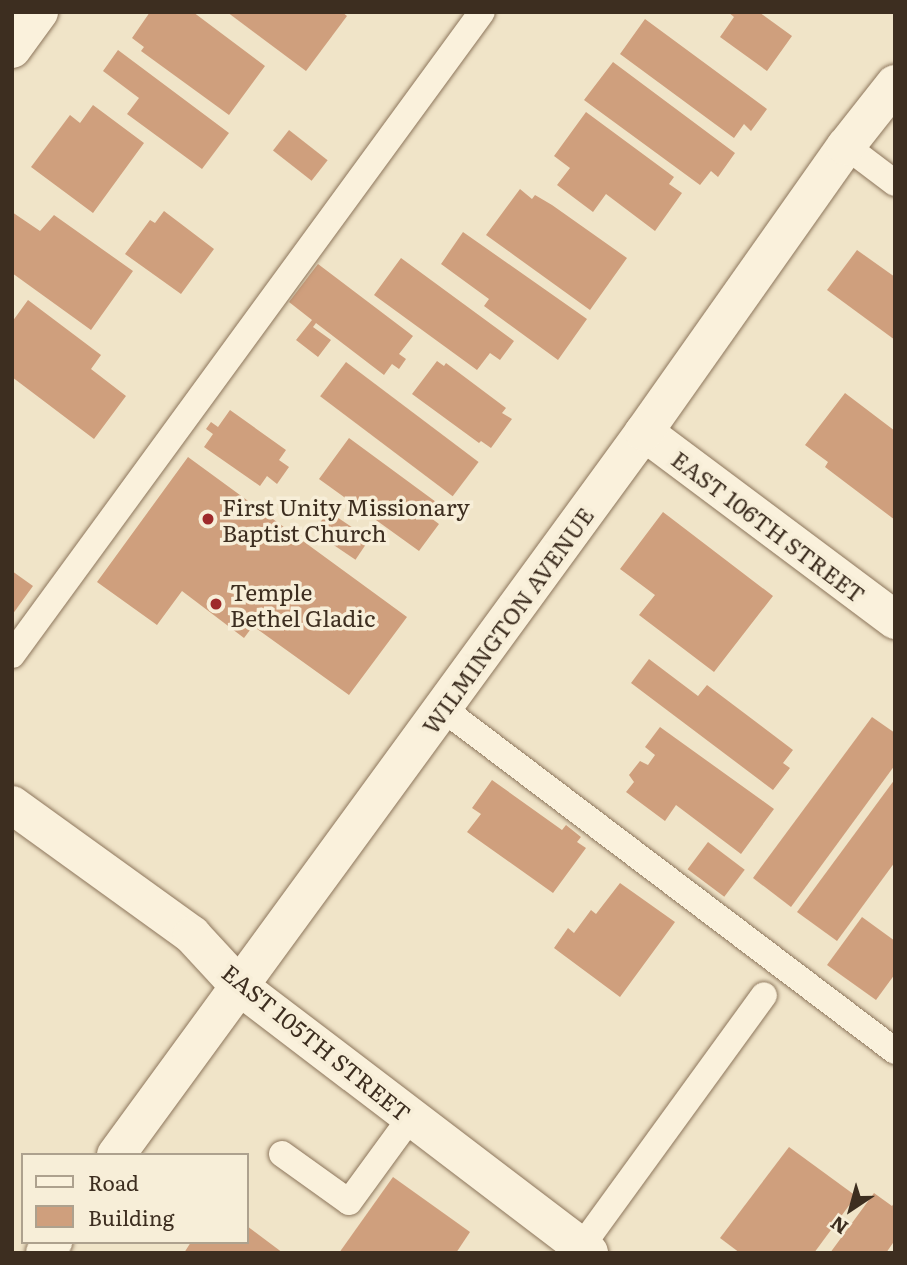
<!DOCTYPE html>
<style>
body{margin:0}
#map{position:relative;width:907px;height:1265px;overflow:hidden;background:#f0e4c8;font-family:Literata,serif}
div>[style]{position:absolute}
.building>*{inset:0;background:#cf9f7d;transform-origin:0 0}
.roads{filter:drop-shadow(0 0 2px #8d765c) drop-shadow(0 0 2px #8d765c)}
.service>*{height:26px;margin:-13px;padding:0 13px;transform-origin:13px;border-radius:13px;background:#faf1dc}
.minor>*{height:38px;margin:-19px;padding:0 19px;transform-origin:19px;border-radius:19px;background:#faf1dc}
.secondary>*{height:38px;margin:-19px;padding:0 19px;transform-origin:19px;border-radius:19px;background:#faf1dc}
.dots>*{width:19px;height:19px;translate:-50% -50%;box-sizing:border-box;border:4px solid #f7eed8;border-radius:50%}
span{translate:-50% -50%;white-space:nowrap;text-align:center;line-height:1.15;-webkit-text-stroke:7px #f7eed8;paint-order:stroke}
.poi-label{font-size:23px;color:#3d2e20}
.left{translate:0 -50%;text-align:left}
.street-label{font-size:23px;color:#3d2e20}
.frame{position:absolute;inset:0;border:14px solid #3d2e20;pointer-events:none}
.legend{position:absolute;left:21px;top:1153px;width:228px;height:91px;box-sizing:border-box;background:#f7eed8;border:2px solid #ada18e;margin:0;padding:9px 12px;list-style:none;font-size:21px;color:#3d2e20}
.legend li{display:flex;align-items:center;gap:14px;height:35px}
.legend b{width:35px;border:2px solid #ada18e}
.north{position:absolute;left:816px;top:1174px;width:70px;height:70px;-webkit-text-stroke:5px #f7eed8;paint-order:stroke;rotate:216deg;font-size:19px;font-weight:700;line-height:28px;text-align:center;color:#3d2e20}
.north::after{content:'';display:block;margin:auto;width:24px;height:32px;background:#3d2e20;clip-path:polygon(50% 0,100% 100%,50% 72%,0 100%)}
</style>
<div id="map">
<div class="building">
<i style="clip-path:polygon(150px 12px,193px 12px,265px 66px,229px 115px,141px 51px,144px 47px,132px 38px)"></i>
<i style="clip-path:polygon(227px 12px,342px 12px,347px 16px,306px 71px)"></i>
<i style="clip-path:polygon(728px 12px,759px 12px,792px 36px,767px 71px,720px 37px,734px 17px)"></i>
<i style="clip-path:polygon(645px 19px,767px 109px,751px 131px,744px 124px,734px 138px,620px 54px)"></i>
<i style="clip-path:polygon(118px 50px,229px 133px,202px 169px,127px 114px,139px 98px,103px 71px)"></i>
<i style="clip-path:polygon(613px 62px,735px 153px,718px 177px,711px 171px,700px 185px,584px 100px)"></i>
<i style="clip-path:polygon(93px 105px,144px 143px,93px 213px,31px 167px,70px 115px,80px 123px)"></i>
<i style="clip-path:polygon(586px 112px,674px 177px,669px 184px,682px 193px,655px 231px,606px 194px,593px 212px,557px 185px,570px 168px,554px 156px)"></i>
<i style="left:289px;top:130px;width:49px;height:26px;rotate:38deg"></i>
<i style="clip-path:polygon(520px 189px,532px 199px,535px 195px,552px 205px,627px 258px,590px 310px,486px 235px)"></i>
<i style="clip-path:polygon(164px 211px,214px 249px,181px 294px,125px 254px,150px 220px,155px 223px)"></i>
<i style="clip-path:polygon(12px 212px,40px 231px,54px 215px,133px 271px,91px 330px,12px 273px)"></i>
<i style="clip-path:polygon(463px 232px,587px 319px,558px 360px,484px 306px,489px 299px,441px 264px)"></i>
<i style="clip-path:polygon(857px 250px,895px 277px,895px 340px,827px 290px)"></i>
<i style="clip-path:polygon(401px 258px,514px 341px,500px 360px,490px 353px,477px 370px,374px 295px)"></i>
<i style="clip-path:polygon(318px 264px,413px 336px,399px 354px,406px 359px,399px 369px,392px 364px,384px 375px,316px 323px,313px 327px,331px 340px,318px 357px,296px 340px,312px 320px,289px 302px)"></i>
<i style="clip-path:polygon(28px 300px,101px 355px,91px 369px,126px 396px,94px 439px,12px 377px,12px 322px)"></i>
<i style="clip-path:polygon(437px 361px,444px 366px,446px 363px,506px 408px,502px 413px,512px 419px,491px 448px,481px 441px,479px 443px,412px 394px)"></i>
<i style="left:346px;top:362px;width:166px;height:43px;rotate:37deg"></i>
<i style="clip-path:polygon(845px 393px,895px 431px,895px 520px,825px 467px,828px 462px,805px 445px)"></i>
<i style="clip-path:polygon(230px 410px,286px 450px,279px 460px,289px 467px,277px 484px,267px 476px,260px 486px,204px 447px,213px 434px,206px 429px,211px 422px,218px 427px)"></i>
<i style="clip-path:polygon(349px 438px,436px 502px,427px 515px,439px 524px,419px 551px,319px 479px)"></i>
<i style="clip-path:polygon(188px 457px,407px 617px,349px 695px,253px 626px,244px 638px,182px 591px,157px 625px,97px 582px)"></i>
<i style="left:328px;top:511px;width:50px;height:25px;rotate:34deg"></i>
<i style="clip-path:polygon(663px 512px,773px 596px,714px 672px,639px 615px,655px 595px,620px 569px)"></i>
<i style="clip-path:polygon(12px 571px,33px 586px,12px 615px)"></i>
<i style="clip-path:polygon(649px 659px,698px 696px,707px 685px,793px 750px,783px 763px,790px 768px,773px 790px,631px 683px)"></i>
<i style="clip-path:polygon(872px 717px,895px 733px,895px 765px,791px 907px,753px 878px)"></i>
<i style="clip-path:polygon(660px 727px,774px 809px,741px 854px,676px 805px,665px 821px,626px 792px,634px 782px,629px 775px,640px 761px,648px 765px,655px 755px,645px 747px)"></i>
<i style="clip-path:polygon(895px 779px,895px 862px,837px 941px,797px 912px)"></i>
<i style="clip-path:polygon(492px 780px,562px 830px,566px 825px,581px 837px,577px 842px,586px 848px,553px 893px,467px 832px,481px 814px,472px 808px)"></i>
<i style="left:708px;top:842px;width:46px;height:34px;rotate:37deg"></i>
<i style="clip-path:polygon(620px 883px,675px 922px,620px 997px,554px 948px,568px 928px,574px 933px,591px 910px,596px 914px)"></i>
<i style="clip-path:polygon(862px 917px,895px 941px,895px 974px,876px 1000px,827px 965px)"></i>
<i style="clip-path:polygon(789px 1147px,856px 1196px,814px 1253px,740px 1253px,720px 1238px)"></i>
<i style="clip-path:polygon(393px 1177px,470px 1232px,456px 1253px,339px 1253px)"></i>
<i style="clip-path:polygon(874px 1193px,892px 1206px,895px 1202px,895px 1240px,886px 1253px,830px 1253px)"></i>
<i style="clip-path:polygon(247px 1226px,283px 1253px,184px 1253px,191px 1242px,247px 1242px)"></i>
</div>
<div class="roads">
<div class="service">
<i style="left:846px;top:146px;width:61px;rotate:37.1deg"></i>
<i style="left:12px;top:655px;width:796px;rotate:-53.84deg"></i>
<i style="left:442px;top:708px;width:568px;rotate:37.13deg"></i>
<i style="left:282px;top:1154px;width:82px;rotate:35.6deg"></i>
<i style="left:349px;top:1202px;width:105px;rotate:-53.9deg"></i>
<i style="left:581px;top:1247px;width:311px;rotate:-54deg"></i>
</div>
<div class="minor">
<i style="left:12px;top:49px;width:46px;rotate:-53.9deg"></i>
<i style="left:644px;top:432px;width:314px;rotate:36.8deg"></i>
<i style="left:12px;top:805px;width:222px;rotate:35.8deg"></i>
<i style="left:192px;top:935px;width:69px;rotate:47.3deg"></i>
<i style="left:239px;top:986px;width:440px;rotate:37.3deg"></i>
</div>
<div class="secondary">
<i style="left:116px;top:1155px;width:895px;rotate:-53.86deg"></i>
<i style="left:644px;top:432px;width:350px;rotate:-54.8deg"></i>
<i style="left:846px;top:146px;width:79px;rotate:-51.7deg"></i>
<i style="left:45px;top:1253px;width:14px;rotate:-54deg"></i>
</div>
</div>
<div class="dots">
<i style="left:208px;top:519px;background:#9e2a2b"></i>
<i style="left:216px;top:604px;background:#9e2a2b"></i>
</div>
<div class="poi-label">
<span class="left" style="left:222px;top:519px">First Unity Missionary<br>Baptist Church</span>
<span class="left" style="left:230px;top:604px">Temple<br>Bethel Gladic</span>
</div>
<div class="street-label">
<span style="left:769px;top:526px;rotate:37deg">EAST 106TH STREET</span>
<span style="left:507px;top:620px;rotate:-54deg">WILMINGTON AVENUE</span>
<span style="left:317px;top:1042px;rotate:39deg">EAST 105TH STREET</span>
</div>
<div class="frame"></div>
<ul class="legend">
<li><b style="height:9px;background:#faf1dc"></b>Road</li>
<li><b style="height:19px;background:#cf9f7d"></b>Building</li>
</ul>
<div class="north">N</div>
</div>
